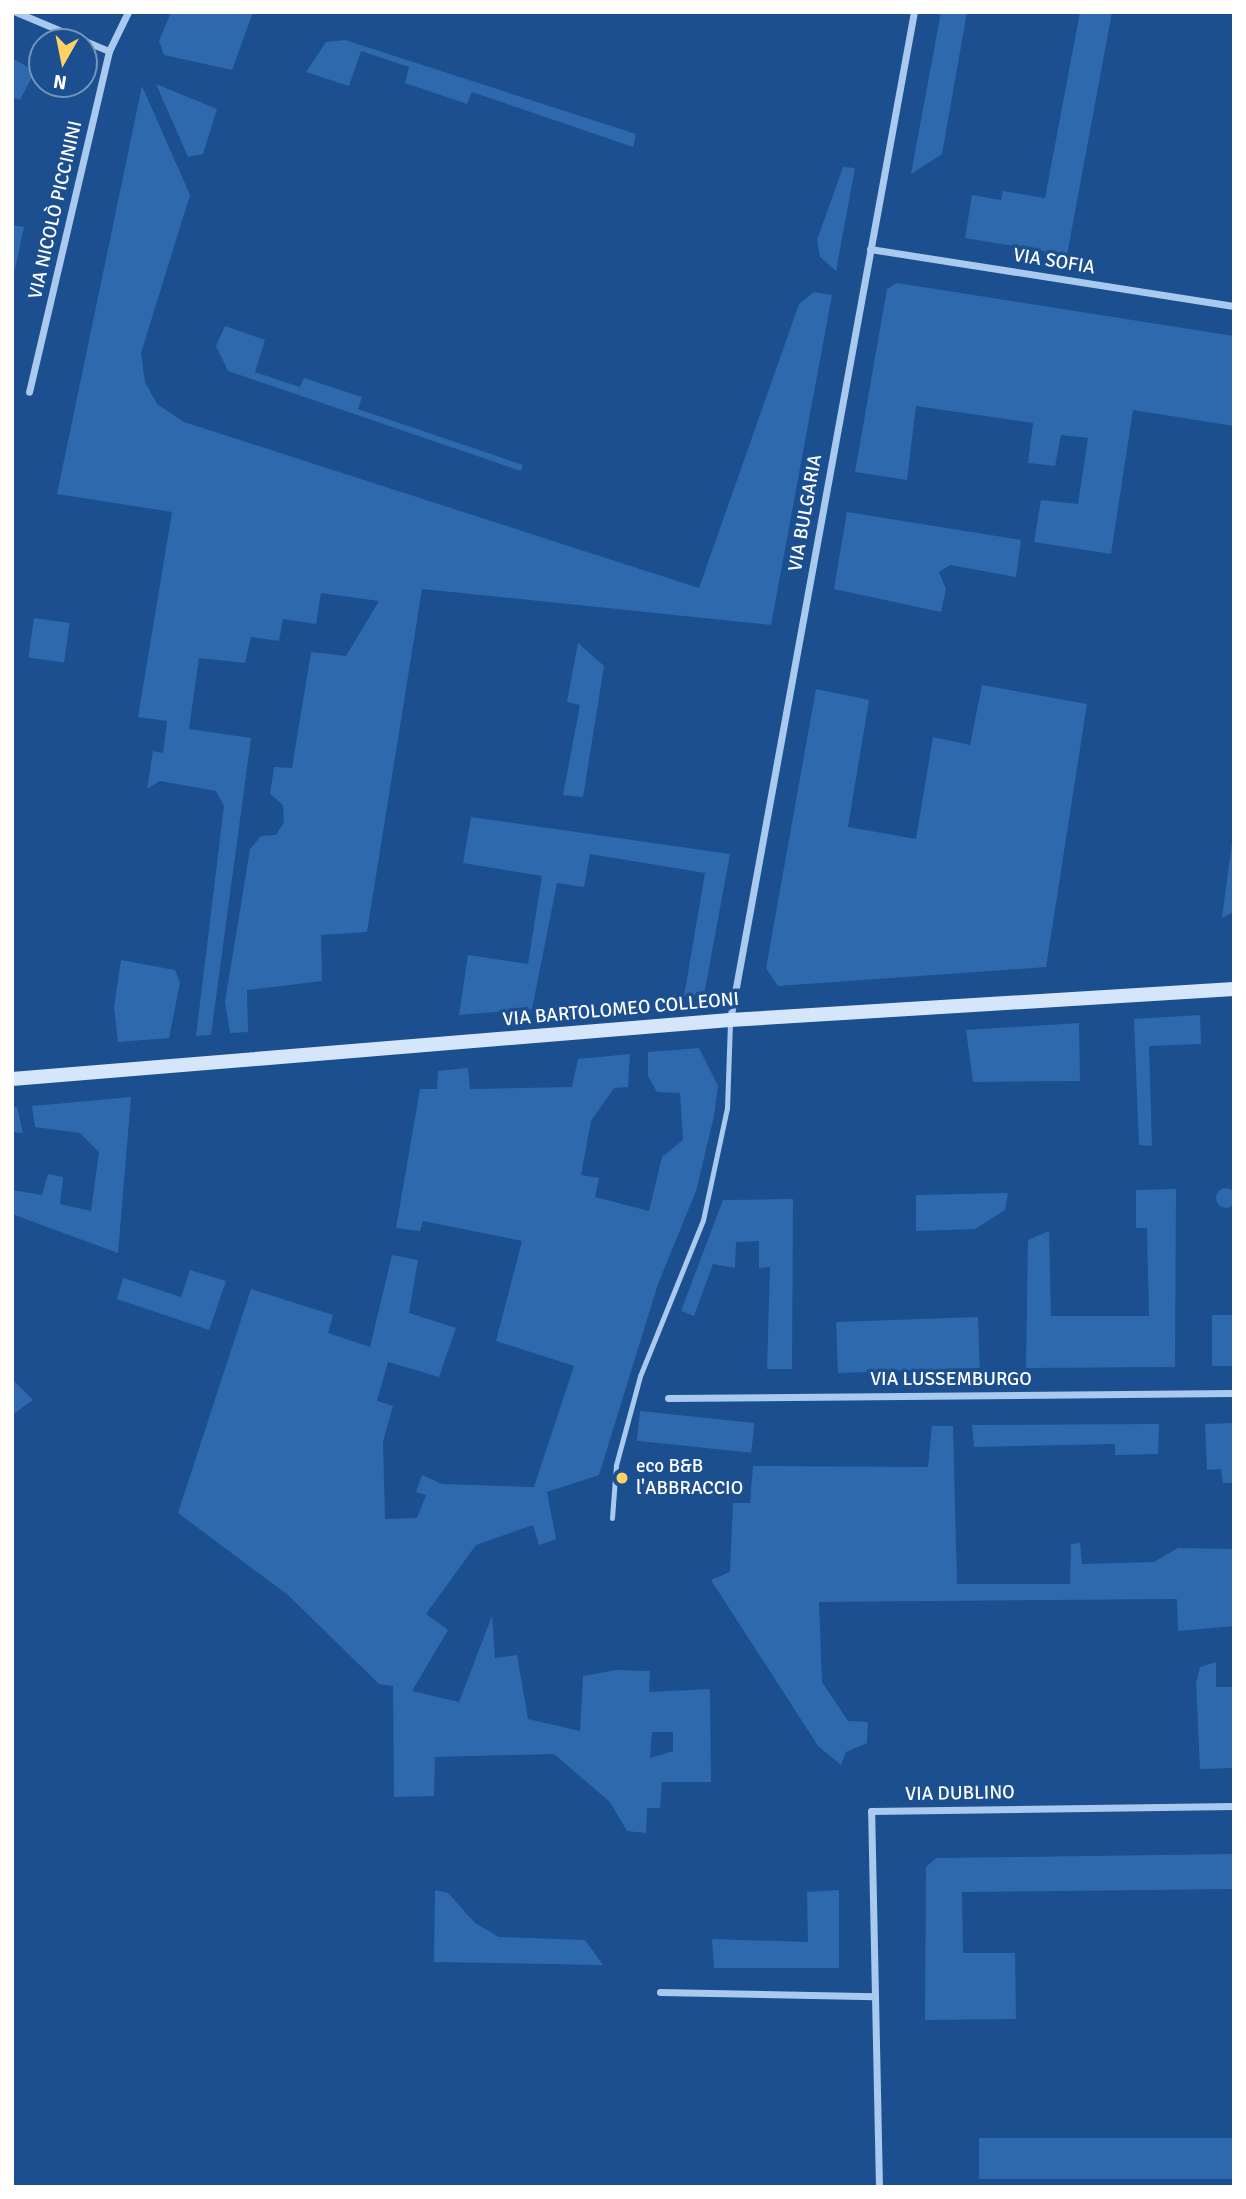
<!DOCTYPE html>
<meta charset="utf-8">
<style>
body{margin:0}
#map{position:relative;width:1246px;height:2199px;overflow:hidden;background:#1b4f8f;font-family:Signika,sans-serif}
div>[style]{position:absolute}
.green>*{inset:0;background:#2e69ad;transform-origin:0 0}
.round{border-radius:50%}
.lane>*{height:5px;margin:-2.5px;padding:0 2.5px;transform-origin:2.5px;border-radius:2.5px;background:#a9c9ee}
.street>*{height:7px;margin:-3.5px;padding:0 3.5px;transform-origin:3.5px;border-radius:3.5px;background:#a9c9ee}
.secondary>*{height:14px;margin:-7px;padding:0 7px;transform-origin:7px;border-radius:7px;background:#d6e6fa}
.dots>*{width:19px;height:19px;translate:-50% -50%;box-sizing:border-box;border:4px solid #1b4f8f;border-radius:50%}
span{translate:-50% -50%;white-space:nowrap;text-align:center;line-height:1.15;-webkit-text-stroke:7px #1b4f8f;paint-order:stroke}
.street-label{font-size:19px;color:#fff}
.poi-label{font-size:19px;color:#fff}
.left{translate:0 -50%;text-align:left}
.frame{position:absolute;inset:0;border:14px solid #fff;pointer-events:none}
.north{position:absolute;left:28px;top:28px;width:70px;height:70px;box-sizing:border-box;background:#1b4f8f;border:2px solid #7695bc;border-radius:50%;rotate:189deg;font-size:19px;font-weight:700;line-height:28px;text-align:center;color:#fff}
.north::after{content:'';display:block;margin:auto;width:24px;height:32px;background:#ffd166;clip-path:polygon(50% 0,100% 100%,50% 72%,0 100%)}
</style>
<div id="map">
<div class="green">
<i style="clip-path:polygon(171px 12px,253px 12px,232px 70px,164px 55px,159px 41px)"></i>
<i style="clip-path:polygon(941px 12px,967px 12px,942px 154px,911px 174px)"></i>
<i style="clip-path:polygon(1080px 12px,1112px 12px,1067px 255px,965px 238px,972px 195px,1001px 200px,1003px 191px,1045px 198px)"></i>
<i style="clip-path:polygon(345px 40px,636px 134px,633px 147px,472px 92px,467px 104px,405px 83px,409px 67px,361px 51px,349px 86px,306px 72px,326px 42px)"></i>
<i style="clip-path:polygon(12px 58px,35px 71px,20px 100px,12px 97px)"></i>
<i style="clip-path:polygon(156px 84px,217px 109px,203px 154px,188px 157px)"></i>
<i style="clip-path:polygon(142px 86px,190px 195px,141px 353px,145px 382px,157px 404px,184px 422px,699px 588px,799px 304px,814px 292px,832px 295px,771px 625px,422px 589px,367px 932px,321px 935px,322px 981px,247px 990px,248px 1032px,230px 1033px,225px 1002px,250px 849px,261px 836px,276px 835px,284px 822px,283px 805px,270px 794px,274px 767px,292px 768px,311px 652px,346px 656px,379px 601px,321px 593px,316px 624px,283px 619px,279px 641px,251px 637px,245px 663px,199px 658px,189px 729px,251px 738px,211px 1035px,196px 1036px,224px 806px,216px 791px,160px 781px,147px 789px,153px 751px,163px 753px,167px 721px,138px 717px,172px 512px,57px 494px)"></i>
<i style="clip-path:polygon(843px 167px,855px 168px,836px 271px,820px 257px,817px 240px)"></i>
<i style="clip-path:polygon(12px 225px,24px 227px,12px 283px)"></i>
<i style="clip-path:polygon(897px 283px,1234px 336px,1234px 426px,1133px 410px,1111px 554px,1034px 542px,1041px 500px,1078px 504px,1088px 438px,1061px 435px,1055px 466px,1028px 463px,1033px 423px,916px 406px,907px 480px,855px 472px,887px 289px)"></i>
<i style="clip-path:polygon(225px 326px,265px 340px,255px 372px,300px 387px,304px 378px,362px 397px,358px 409px,523px 465px,521px 471px,228px 371px,216px 346px)"></i>
<i style="clip-path:polygon(847px 512px,1021px 540px,1016px 577px,950px 565px,939px 572px,946px 589px,941px 612px,834px 589px)"></i>
<i style="left:34px;top:618px;width:36px;height:40px;rotate:8deg"></i>
<i style="clip-path:polygon(578px 643px,604px 666px,583px 797px,563px 795px,580px 705px,567px 702px)"></i>
<i style="clip-path:polygon(982px 685px,1087px 704px,1046px 967px,778px 986px,766px 968px,816px 689px,869px 700px,848px 827px,916px 839px,933px 737px,970px 745px)"></i>
<i style="clip-path:polygon(471px 817px,730px 854px,704px 995px,684px 996px,705px 873px,590px 854px,584px 887px,557px 883px,532px 1009px,459px 1015px,468px 955px,528px 964px,542px 876px,463px 863px)"></i>
<i style="clip-path:polygon(1234px 827px,1234px 912px,1222px 918px)"></i>
<i style="clip-path:polygon(121px 960px,175px 970px,180px 983px,169px 1038px,118px 1042px,114px 1008px)"></i>
<i style="clip-path:polygon(1200px 1015px,1201px 1044px,1149px 1046px,1152px 1146px,1139px 1145px,1134px 1019px)"></i>
<i style="clip-path:polygon(1079px 1023px,1080px 1081px,973px 1082px,966px 1030px)"></i>
<i style="clip-path:polygon(evenodd,699px 1048px,718px 1086px,714px 1116px,696px 1191px,658px 1284px,599px 1475px,547px 1492px,556px 1539px,539px 1545px,533px 1525px,476px 1545px,426px 1614px,448px 1630px,412px 1691px,459px 1702px,492px 1616px,495px 1658px,517px 1655px,528px 1719px,580px 1731px,583px 1676px,617px 1670px,650px 1671px,649px 1692px,710px 1689px,711px 1782px,662px 1782px,660px 1808px,647px 1808px,646px 1833px,627px 1831px,610px 1802px,554px 1754px,435px 1757px,434px 1796px,394px 1797px,393px 1686px,379px 1684px,288px 1595px,178px 1513px,251px 1289px,333px 1315px,328px 1333px,370px 1347px,392px 1255px,418px 1260px,409px 1313px,456px 1328px,439px 1377px,388px 1362px,377px 1401px,393px 1406px,383px 1442px,385px 1519px,417px 1518px,426px 1495px,416px 1492px,422px 1475px,442px 1484px,534px 1487px,574px 1366px,496px 1341px,522px 1241px,423px 1221px,420px 1231px,396px 1228px,420px 1089px,437px 1089px,438px 1071px,468px 1068px,470px 1089px,572px 1087px,578px 1059px,630px 1054px,628px 1087px,614px 1088px,591px 1121px,581px 1175px,599px 1178px,595px 1197px,649px 1211px,662px 1157px,683px 1140px,680px 1093px,657px 1092px,648px 1076px,648px 1052px,699px 1048px,652px 1732px,673px 1732px,673px 1751px,650px 1758px,652px 1732px)"></i>
<i style="clip-path:polygon(131px 1097px,118px 1253px,12px 1214px,12px 1190px,42px 1195px,48px 1174px,63px 1177px,60px 1204px,91px 1211px,99px 1152px,80px 1133px,35px 1127px,32px 1106px)"></i>
<i style="clip-path:polygon(12px 1107px,17px 1107px,23px 1133px,12px 1132px)"></i>
<i class="round" style="left:1216px;top:1188px;width:20px;height:20px"></i>
<i style="clip-path:polygon(1176px 1189px,1175px 1367px,1026px 1368px,1028px 1240px,1049px 1231px,1051px 1316px,1149px 1316px,1147px 1228px,1136px 1228px,1136px 1190px)"></i>
<i style="clip-path:polygon(1008px 1193px,1005px 1210px,975px 1229px,916px 1231px,916px 1195px)"></i>
<i style="clip-path:polygon(793px 1199px,792px 1369px,767px 1369px,770px 1267px,759px 1268px,759px 1241px,736px 1242px,735px 1268px,713px 1264px,694px 1316px,681px 1311px,723px 1200px)"></i>
<i style="clip-path:polygon(190px 1270px,226px 1281px,209px 1330px,117px 1299px,123px 1278px,181px 1297px)"></i>
<i style="left:1234px;top:1315px;width:51px;height:22px;rotate:90deg"></i>
<i style="left:978px;top:1317px;width:51px;height:142px;rotate:88deg"></i>
<i style="clip-path:polygon(12px 1379px,33px 1400px,12px 1415px)"></i>
<i style="left:640px;top:1411px;width:115px;height:30px;rotate:6deg"></i>
<i style="clip-path:polygon(1234px 1423px,1234px 1483px,1223px 1483px,1221px 1469px,1207px 1470px,1205px 1424px)"></i>
<i style="clip-path:polygon(1159px 1424px,1158px 1454px,1115px 1455px,1115px 1444px,974px 1447px,972px 1425px)"></i>
<i style="clip-path:polygon(932px 1426px,953px 1426px,957px 1584px,1070px 1584px,1071px 1544px,1080px 1543px,1082px 1564px,1154px 1562px,1178px 1548px,1234px 1549px,1234px 1626px,1178px 1631px,1177px 1599px,819px 1602px,822px 1682px,848px 1721px,868px 1722px,867px 1743px,846px 1752px,841px 1765px,818px 1746px,711px 1580px,730px 1572px,733px 1503px,750px 1503px,753px 1466px,928px 1467px)"></i>
<i style="clip-path:polygon(1216px 1662px,1216px 1687px,1234px 1687px,1234px 1768px,1200px 1769px,1196px 1682px,1200px 1667px)"></i>
<i style="clip-path:polygon(1234px 1854px,1234px 1889px,962px 1892px,963px 1953px,1015px 1953px,1016px 2019px,925px 2020px,926px 1867px,936px 1858px)"></i>
<i style="clip-path:polygon(435px 1890px,448px 1893px,475px 1923px,499px 1937px,585px 1940px,603px 1965px,434px 1962px)"></i>
<i style="clip-path:polygon(839px 1890px,839px 1968px,714px 1968px,712px 1939px,808px 1942px,807px 1892px)"></i>
<i style="left:1234px;top:2138px;width:41px;height:255px;rotate:90deg"></i>
</div>
<div class="lane">
<i style="left:612px;top:1518px;width:53px;rotate:-85.7deg"></i>
<i style="left:616px;top:1465px;width:92px;rotate:-74.9deg"></i>
<i style="left:640px;top:1376px;width:168px;rotate:-68deg"></i>
<i style="left:703px;top:1220px;width:115px;rotate:-77.9deg"></i>
<i style="left:727px;top:1108px;width:85px;rotate:-88deg"></i>
</div>
<div class="street">
<i style="left:16px;top:12px;width:101px;rotate:22.8deg"></i>
<i style="left:109px;top:51px;width:350px;rotate:103.2deg"></i>
<i style="left:109px;top:51px;width:43px;rotate:-64deg"></i>
<i style="left:870px;top:249px;width:368px;rotate:8.9deg"></i>
<i style="left:730px;top:1020px;width:1025px;rotate:-79.66deg"></i>
<i style="left:668px;top:1398px;width:566px;rotate:-0.51deg"></i>
<i style="left:660px;top:1992px;width:215px;rotate:1.1deg"></i>
<i style="left:879px;top:2187px;width:376px;rotate:-91.2deg"></i>
<i style="left:871px;top:1811px;width:363px;rotate:-0.8deg"></i>
</div>
<div class="secondary">
<i style="left:12px;top:1079px;width:720px;rotate:-4.7deg"></i>
<i style="left:730px;top:1020px;width:505px;rotate:-3.52deg"></i>
</div>
<div class="dots">
<i style="left:622px;top:1478px;background:#ffd166"></i>
</div>
<div class="street-label">
<span style="left:56px;top:210px;rotate:-77deg">VIA NICOLÒ PICCININI</span>
<span style="left:1054px;top:262px;rotate:9deg">VIA SOFIA</span>
<span style="left:806px;top:513px;rotate:-80deg">VIA BULGARIA</span>
<span style="left:621px;top:1010px;rotate:-5deg">VIA BARTOLOMEO COLLEONI</span>
<span style="left:951px;top:1380px">VIA LUSSEMBURGO</span>
<span style="left:960px;top:1794px;rotate:-1deg">VIA DUBLINO</span>
</div>
<div class="poi-label">
<span class="left" style="left:636px;top:1478px">eco B&amp;B<br>l'ABBRACCIO</span>
</div>
<div class="frame"></div>
<div class="north">N</div>
</div>
